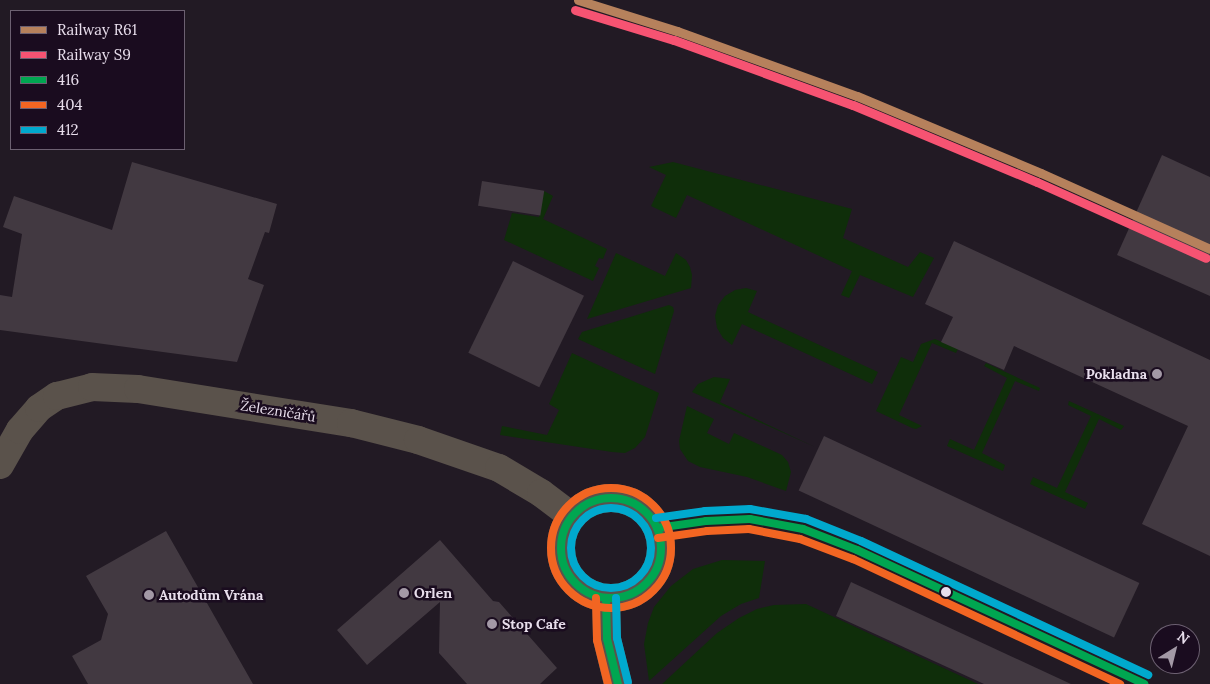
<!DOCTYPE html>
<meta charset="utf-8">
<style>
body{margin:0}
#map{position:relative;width:1210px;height:684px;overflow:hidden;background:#221a24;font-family:Lora,serif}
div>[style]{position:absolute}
.green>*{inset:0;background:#0f2e0a}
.building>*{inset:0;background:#423941;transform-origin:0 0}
.minor>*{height:28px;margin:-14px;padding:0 14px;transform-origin:14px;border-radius:14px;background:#5a524b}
.minor>.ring{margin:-14px;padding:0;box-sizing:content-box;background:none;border:28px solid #5a524b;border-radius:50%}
.bus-1>*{height:8px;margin:-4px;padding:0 4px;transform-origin:4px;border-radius:4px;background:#00a651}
.bus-1>.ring{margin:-4px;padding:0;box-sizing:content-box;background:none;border:8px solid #00a651;border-radius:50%}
.bus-2>*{height:8px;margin:-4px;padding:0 4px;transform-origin:4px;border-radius:4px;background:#f26522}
.bus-2>.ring{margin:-4px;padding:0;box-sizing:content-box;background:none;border:8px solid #f26522;border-radius:50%}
.bus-3>*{height:8px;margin:-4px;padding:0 4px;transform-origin:4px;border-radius:4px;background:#00a9ce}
.bus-3>.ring{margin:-4px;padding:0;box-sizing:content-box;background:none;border:8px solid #00a9ce;border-radius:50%}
.rail-1>*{height:9px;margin:-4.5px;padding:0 4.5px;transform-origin:4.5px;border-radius:4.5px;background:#b6815c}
.rail-2>*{height:9px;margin:-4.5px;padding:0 4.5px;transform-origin:4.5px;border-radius:4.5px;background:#f65372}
.dots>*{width:14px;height:14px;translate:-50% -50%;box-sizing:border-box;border:2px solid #1a0c1f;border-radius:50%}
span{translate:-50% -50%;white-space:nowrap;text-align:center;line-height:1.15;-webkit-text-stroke:5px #1a0c1f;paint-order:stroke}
.poi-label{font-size:14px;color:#e8deec;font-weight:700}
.right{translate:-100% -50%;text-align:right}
.left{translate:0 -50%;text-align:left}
.street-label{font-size:14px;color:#e8deec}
.legend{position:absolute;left:10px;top:10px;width:175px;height:140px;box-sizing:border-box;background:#1a0c1f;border:1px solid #6c6071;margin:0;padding:6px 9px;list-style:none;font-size:15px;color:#e8deec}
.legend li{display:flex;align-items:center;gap:10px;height:25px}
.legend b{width:25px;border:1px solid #6c6071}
.north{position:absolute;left:1150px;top:624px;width:50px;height:50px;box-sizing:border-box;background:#1a0c1f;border:1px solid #6c6071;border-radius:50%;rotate:36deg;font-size:14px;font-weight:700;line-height:20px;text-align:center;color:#e8deec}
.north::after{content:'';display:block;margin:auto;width:18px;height:22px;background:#a399a6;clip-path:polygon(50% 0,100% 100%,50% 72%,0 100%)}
</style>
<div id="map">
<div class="green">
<i style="clip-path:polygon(673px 162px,852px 209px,843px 238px,908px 267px,920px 252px,934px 258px,913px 297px,860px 275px,849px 298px,841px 295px,852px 271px,687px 195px,676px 218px,651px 206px,666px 175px,649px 167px)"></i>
<i style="clip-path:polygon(544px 191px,553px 196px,543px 219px,607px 249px,603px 259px,599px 258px,595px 266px,599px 268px,593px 281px,504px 240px,512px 213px,539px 217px)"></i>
<i style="clip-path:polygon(616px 253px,665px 276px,676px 253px,686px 260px,690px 267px,692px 275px,691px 288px,587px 319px)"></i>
<i style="clip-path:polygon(746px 288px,757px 291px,748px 312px,878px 372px,872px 384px,742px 324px,732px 345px,723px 338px,717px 328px,715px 316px,718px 305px,725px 296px,735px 290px)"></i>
<i style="clip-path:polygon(669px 305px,673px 307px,674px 311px,655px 374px,578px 339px,582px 332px)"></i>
<i style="clip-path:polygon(935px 339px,958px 349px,956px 353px,932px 343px,899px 415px,922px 426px,916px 429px,912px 428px,876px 411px,901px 357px,913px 362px,921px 344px)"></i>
<i style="clip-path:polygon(572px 353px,659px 393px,645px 437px,635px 448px,625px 453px,612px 452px,500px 435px,502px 426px,547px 435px,559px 410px,549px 404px)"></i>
<i style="clip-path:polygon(986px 363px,1040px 388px,1039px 391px,1015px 381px,982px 453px,1005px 465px,1003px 471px,947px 446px,950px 439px,974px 450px,1007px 378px,984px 366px)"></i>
<i style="clip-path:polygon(714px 377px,730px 379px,720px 402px,815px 447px,692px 392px,698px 384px)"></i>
<i style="clip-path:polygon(1069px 401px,1124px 426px,1121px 430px,1099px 419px,1065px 492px,1088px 503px,1085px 509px,1030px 484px,1033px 477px,1057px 488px,1091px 416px,1068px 405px)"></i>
<i style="clip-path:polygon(687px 406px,714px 419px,707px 433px,729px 444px,734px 433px,782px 455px,788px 462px,791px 472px,786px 491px,747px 477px,700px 467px,688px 461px,680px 449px,679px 441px)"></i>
<i style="clip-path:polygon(722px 560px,765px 561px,759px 598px,741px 604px,721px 616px,649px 681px,644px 644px,648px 623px,654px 607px,671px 586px,693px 569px)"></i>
<i style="clip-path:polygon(806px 604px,978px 684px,662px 684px,717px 633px,739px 618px,757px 609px,774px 605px)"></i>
</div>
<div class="building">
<i style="clip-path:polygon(1162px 155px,1210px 177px,1210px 296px,1117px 255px)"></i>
<i style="clip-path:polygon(132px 162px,277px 204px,269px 233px,265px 232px,248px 279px,264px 285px,237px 362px,0 330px,0 295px,12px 297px,22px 234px,3px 227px,14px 196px,112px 230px)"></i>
<i style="left:482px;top:181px;width:63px;height:25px;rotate:9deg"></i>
<i style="clip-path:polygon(954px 241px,1210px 360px,1210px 556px,1142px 524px,1188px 426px,1014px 346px,1004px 370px,941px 342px,953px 317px,925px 304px)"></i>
<i style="left:513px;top:261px;width:79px;height:102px;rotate:26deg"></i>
<i style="left:824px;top:436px;width:348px;height:60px;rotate:25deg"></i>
<i style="clip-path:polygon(166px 531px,253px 684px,88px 684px,72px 656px,101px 640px,108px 614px,86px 576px)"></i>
<i style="clip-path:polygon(440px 540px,493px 601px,499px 602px,557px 668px,540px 684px,467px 684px,439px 653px,440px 602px,367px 665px,337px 630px)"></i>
<i style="clip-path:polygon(851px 582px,1071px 684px,984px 684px,836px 616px)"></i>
</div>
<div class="minor">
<i style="left:0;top:465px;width:40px;rotate:-60.3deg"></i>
<i style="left:20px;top:430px;width:29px;rotate:-49deg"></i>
<i style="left:39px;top:408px;width:22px;rotate:-34deg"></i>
<i style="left:57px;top:396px;width:36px;rotate:-14deg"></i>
<i style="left:92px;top:387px;width:46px;rotate:2.5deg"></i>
<i style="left:138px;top:389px;width:216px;rotate:9.1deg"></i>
<i style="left:351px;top:423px;width:69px;rotate:14.2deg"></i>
<i style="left:418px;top:440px;width:86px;rotate:19.1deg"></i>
<i style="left:499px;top:468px;width:49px;rotate:30.8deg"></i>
<i style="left:541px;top:493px;width:39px;rotate:37deg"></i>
<i class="ring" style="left:561px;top:498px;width:72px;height:72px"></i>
<i style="left:606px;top:598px;width:41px;rotate:88.6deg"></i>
<i style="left:607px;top:639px;width:46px;rotate:76.3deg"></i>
</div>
<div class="bus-1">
<i class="ring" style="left:561px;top:498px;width:92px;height:92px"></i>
<i style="left:657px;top:528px;width:49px;rotate:-8.1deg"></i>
<i style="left:706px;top:521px;width:44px;rotate:-2.6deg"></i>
<i style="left:750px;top:519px;width:54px;rotate:10.7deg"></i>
<i style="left:803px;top:529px;width:58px;rotate:21.3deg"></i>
<i style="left:857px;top:550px;width:317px;rotate:25deg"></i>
<i style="left:606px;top:598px;width:41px;rotate:88.6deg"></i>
<i style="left:607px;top:639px;width:46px;rotate:76.3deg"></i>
</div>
<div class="bus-2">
<i class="ring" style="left:551px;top:488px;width:112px;height:112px"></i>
<i style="left:658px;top:538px;width:49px;rotate:-8.1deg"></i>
<i style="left:707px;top:531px;width:42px;rotate:-2.7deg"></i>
<i style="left:749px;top:529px;width:52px;rotate:11.1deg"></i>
<i style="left:800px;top:539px;width:57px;rotate:20.7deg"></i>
<i style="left:853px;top:559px;width:295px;rotate:25.1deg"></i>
<i style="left:596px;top:598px;width:42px;rotate:88.6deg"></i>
<i style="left:597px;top:640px;width:45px;rotate:76deg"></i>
</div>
<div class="bus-3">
<i class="ring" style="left:571px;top:508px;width:72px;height:72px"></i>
<i style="left:656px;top:518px;width:49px;rotate:-8.1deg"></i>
<i style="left:705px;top:511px;width:45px;rotate:-2.5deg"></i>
<i style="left:750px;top:509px;width:57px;rotate:10.1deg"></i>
<i style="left:806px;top:519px;width:59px;rotate:21.8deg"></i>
<i style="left:861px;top:541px;width:317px;rotate:25deg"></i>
<i style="left:616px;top:598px;width:40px;rotate:88.6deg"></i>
<i style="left:617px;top:638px;width:45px;rotate:76deg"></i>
</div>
<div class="rail-1">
<i style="left:578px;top:0;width:104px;rotate:17.4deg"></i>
<i style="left:677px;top:31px;width:191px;rotate:19.9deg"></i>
<i style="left:857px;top:96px;width:199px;rotate:22.7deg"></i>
<i style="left:1041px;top:173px;width:185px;rotate:24.2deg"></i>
</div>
<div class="rail-2">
<i style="left:575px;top:10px;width:103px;rotate:16.9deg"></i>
<i style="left:674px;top:40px;width:190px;rotate:20deg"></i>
<i style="left:853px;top:105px;width:199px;rotate:22.7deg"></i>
<i style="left:1037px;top:182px;width:185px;rotate:24.2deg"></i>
</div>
<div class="dots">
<i style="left:1157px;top:374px;background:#a399a6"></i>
<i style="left:946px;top:592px;background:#e8deec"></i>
<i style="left:404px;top:593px;background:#a399a6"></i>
<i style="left:149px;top:595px;background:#a399a6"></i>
<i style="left:492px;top:624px;background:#a399a6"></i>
</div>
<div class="poi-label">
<span class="right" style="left:1147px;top:374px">Pokladna</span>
<span class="left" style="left:414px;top:593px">Orlen</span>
<span class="left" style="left:159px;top:595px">Autodům Vrána</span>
<span class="left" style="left:502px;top:624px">Stop Cafe</span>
</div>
<div class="street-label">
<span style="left:278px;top:411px;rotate:9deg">Železničářů</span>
</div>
<ul class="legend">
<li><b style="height:6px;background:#b6815c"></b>Railway R61</li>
<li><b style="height:6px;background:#f65372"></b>Railway S9</li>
<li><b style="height:6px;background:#00a651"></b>416</li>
<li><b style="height:6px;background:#f26522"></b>404</li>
<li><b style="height:6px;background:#00a9ce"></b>412</li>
</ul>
<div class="north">N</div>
</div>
